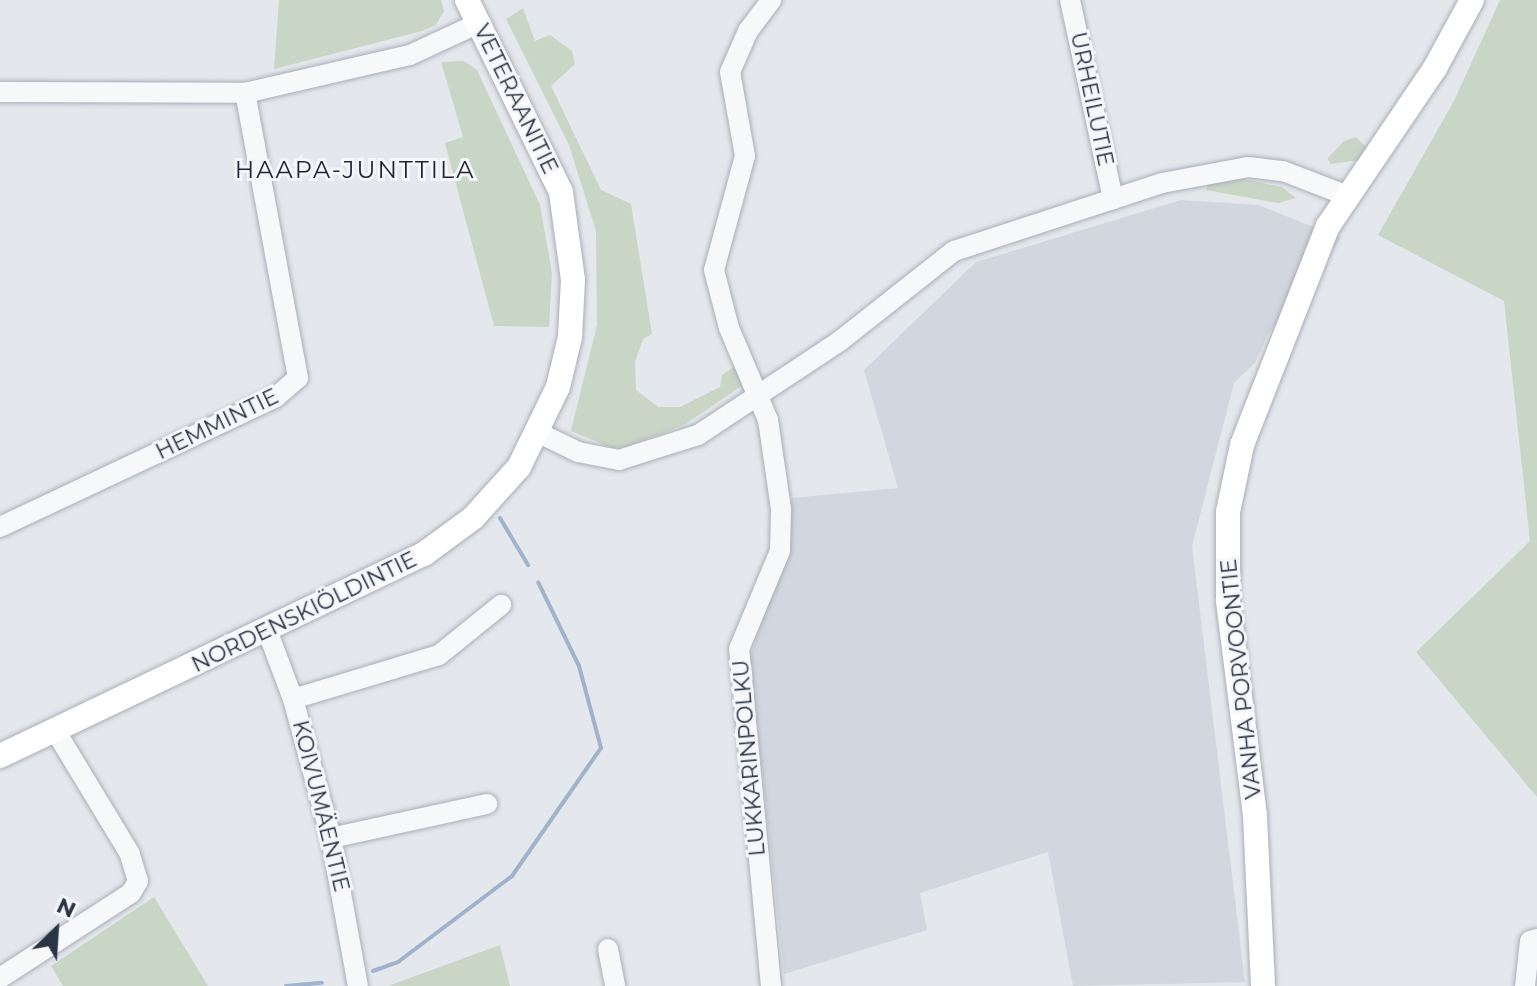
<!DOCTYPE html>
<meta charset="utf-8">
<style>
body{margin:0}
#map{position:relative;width:1537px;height:986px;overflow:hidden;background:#e4e7ec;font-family:Montserrat,sans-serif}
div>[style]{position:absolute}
.built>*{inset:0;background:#d2d6de}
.green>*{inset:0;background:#c9d6c5}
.stream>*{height:4px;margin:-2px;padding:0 2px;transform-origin:2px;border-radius:2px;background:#9fb4cc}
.roads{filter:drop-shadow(0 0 2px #a9aeb7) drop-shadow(0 0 2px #a9aeb7)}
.minor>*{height:20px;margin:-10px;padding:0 10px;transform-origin:10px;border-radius:10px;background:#f7f8fa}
.major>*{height:24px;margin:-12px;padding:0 12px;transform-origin:12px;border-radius:12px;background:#fff}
span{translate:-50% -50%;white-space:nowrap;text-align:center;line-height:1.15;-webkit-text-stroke:6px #f4f6f9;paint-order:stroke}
.street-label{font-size:22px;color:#2b3445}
.neighbourhood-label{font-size:24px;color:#1d2536;letter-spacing:2px}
.north{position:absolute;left:16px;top:890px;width:80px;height:80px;-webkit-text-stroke:6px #f4f6f9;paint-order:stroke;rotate:25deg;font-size:22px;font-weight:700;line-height:32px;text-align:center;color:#2b3445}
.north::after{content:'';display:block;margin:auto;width:28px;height:36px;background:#2b3445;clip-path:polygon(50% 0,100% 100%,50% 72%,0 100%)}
</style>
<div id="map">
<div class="built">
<i style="clip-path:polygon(1181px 200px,1258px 205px,1341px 238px,1268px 335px,1255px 363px,1234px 383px,1192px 546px,1245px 982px,1073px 986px,1048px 852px,920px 893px,927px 930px,784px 974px,750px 657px,786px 550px,792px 498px,898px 488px,864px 370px,976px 262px)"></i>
</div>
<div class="green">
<i style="clip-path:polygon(279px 0,441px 0,444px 11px,436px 25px,422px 31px,274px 69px)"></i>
<i style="clip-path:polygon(1500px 0,1537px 0,1537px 797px,1416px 652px,1530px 541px,1504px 301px,1378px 235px,1454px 101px)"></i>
<i style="clip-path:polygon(523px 8px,535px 41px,550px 35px,572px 51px,575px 64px,551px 86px,601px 190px,631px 204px,652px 334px,643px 339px,635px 362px,636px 390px,658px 407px,680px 407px,720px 387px,722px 375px,735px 366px,743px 385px,684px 425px,626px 447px,612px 448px,571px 431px,597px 325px,596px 231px,569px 145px,506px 19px)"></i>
<i style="clip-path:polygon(464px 61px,477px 70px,540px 205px,552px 273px,549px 327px,494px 326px,445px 143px,463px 137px,441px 62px)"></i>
<i style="clip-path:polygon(1356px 137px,1368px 149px,1361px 160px,1330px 164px,1328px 158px,1344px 141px)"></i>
<i style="clip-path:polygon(1230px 176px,1282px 187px,1296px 198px,1278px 203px,1206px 190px,1208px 183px)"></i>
<i style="clip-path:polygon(154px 897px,208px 986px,63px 986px,51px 966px)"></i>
<i style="clip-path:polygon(500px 945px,510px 986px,388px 986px)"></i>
</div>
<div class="stream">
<i style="left:500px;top:518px;width:55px;rotate:59.2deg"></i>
<i style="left:373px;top:971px;width:27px;rotate:-20deg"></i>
<i style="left:398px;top:962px;width:143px;rotate:-37deg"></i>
<i style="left:512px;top:876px;width:156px;rotate:-55.2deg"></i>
<i style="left:601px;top:748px;width:85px;rotate:-105deg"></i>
<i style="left:579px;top:666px;width:93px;rotate:-116deg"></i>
<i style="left:286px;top:986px;width:36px;rotate:-5deg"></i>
</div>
<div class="roads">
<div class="minor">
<i style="left:1070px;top:0;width:204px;rotate:77.8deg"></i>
<i style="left:0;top:92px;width:245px;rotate:0.2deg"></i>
<i style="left:245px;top:93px;width:169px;rotate:-13deg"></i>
<i style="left:410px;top:55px;width:76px;rotate:-24.9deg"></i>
<i style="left:539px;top:433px;width:43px;rotate:26deg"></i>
<i style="left:578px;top:452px;width:42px;rotate:11deg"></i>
<i style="left:619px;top:460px;width:83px;rotate:-17.6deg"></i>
<i style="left:698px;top:435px;width:170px;rotate:-33.5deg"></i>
<i style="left:840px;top:341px;width:145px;rotate:-38.3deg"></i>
<i style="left:954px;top:251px;width:219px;rotate:-18.1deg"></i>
<i style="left:1162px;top:183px;width:87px;rotate:-10.5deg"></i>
<i style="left:1248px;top:167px;width:35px;rotate:7deg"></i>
<i style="left:1283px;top:171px;width:70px;rotate:21deg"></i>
<i style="left:0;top:527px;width:305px;rotate:-25.2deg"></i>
<i style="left:276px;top:397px;width:29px;rotate:-41deg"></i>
<i style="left:298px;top:378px;width:290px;rotate:-100.5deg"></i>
<i style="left:267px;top:630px;width:74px;rotate:69.4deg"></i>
<i style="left:293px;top:699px;width:144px;rotate:74.7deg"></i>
<i style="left:331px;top:838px;width:150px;rotate:79.7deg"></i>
<i style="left:293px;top:699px;width:152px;rotate:-16.8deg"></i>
<i style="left:439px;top:655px;width:80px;rotate:-38.9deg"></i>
<i style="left:331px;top:838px;width:160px;rotate:-12.3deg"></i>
<i style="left:608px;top:949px;width:38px;rotate:79deg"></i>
<i style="left:0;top:978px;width:156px;rotate:-33deg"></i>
<i style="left:131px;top:893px;width:14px;rotate:-60deg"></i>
<i style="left:138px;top:881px;width:28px;rotate:-107deg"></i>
<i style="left:130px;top:854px;width:145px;rotate:-121.2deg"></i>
<i style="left:771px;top:986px;width:339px;rotate:-95.4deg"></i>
<i style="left:739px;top:649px;width:106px;rotate:-67.3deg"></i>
<i style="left:780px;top:551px;width:42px;rotate:-88.6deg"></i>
<i style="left:781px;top:509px;width:90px;rotate:-98.3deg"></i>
<i style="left:768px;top:420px;width:100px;rotate:-113deg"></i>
<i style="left:729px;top:328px;width:60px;rotate:-104.5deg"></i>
<i style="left:714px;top:270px;width:118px;rotate:-74.8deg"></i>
<i style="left:745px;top:156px;width:85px;rotate:-100.1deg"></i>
<i style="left:730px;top:72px;width:45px;rotate:-66.3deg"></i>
<i style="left:748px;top:31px;width:39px;rotate:-53deg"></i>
<i style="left:1525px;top:986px;width:45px;rotate:-83.7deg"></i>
<i style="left:1530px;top:941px;width:7px;rotate:-16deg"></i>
</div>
<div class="major">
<i style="left:0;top:756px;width:470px;rotate:-25.5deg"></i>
<i style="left:424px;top:554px;width:61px;rotate:-36.3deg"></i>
<i style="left:473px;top:518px;width:69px;rotate:-48deg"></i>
<i style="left:519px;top:467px;width:89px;rotate:-64deg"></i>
<i style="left:558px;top:387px;width:51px;rotate:-76.5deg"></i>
<i style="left:570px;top:337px;width:57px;rotate:-87deg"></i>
<i style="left:573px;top:280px;width:89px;rotate:-97.8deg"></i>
<i style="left:561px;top:192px;width:214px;rotate:-116.1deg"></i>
<i style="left:1263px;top:986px;width:171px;rotate:-92.7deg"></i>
<i style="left:1255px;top:815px;width:217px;rotate:-97.2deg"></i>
<i style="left:1228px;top:600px;width:88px;rotate:-90deg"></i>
<i style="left:1228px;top:512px;width:68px;rotate:-78.2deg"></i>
<i style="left:1242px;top:445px;width:235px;rotate:-68.6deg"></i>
<i style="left:1328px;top:226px;width:191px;rotate:-55.9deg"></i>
<i style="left:1435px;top:68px;width:77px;rotate:-61.4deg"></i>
</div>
</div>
<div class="street-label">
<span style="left:516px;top:99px;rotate:64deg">VETERAANITIE</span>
<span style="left:1092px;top:99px;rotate:78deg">URHEILUTIE</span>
<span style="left:217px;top:424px;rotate:-26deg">HEMMINTIE</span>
<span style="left:304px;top:612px;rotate:-26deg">NORDENSKIÖLDINTIE</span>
<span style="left:1241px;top:679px;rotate:-96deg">VANHA PORVOONTIE</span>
<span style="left:749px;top:758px;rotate:-95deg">LUKKARINPOLKU</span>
<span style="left:321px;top:806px;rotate:76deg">KOIVUMÄENTIE</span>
</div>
<div class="neighbourhood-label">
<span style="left:355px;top:170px">HAAPA-JUNTTILA</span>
</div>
<div class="north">N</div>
</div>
